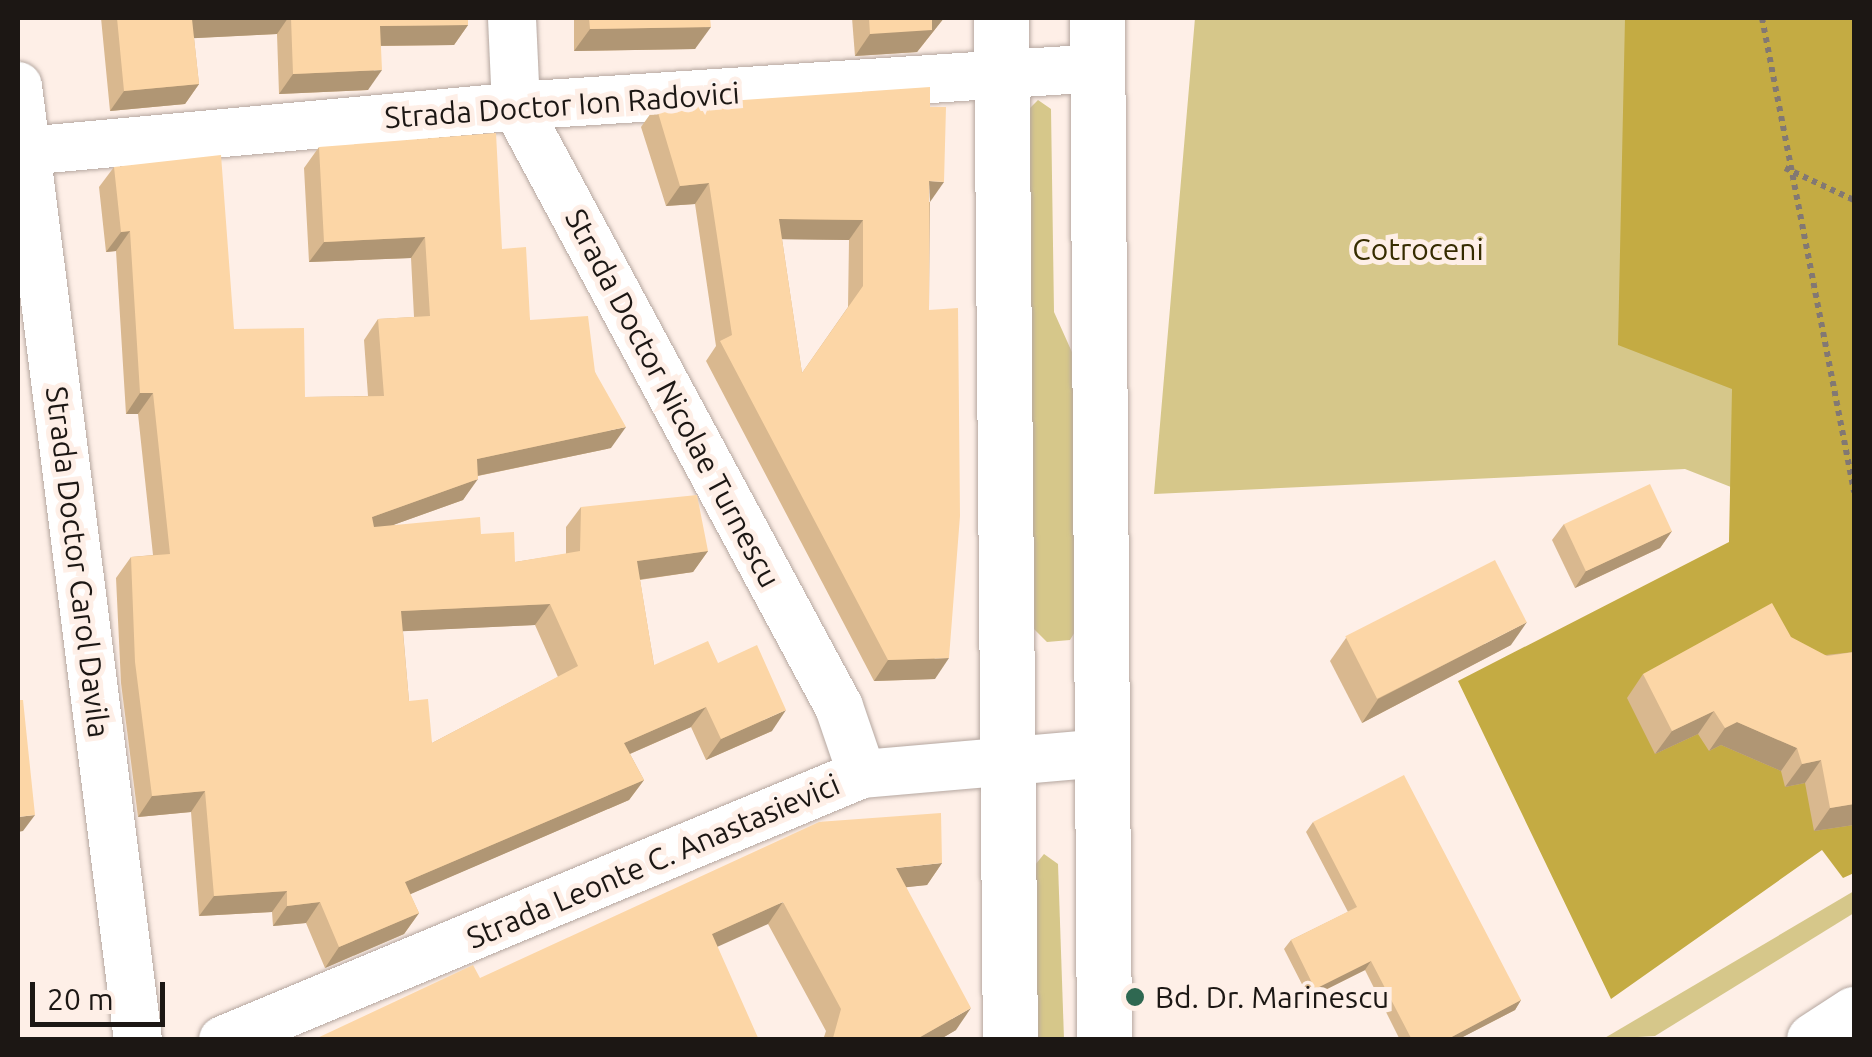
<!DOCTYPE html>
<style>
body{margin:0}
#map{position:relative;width:1872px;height:1057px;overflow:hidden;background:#feefe7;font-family:Ubuntu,sans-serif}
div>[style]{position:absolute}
.green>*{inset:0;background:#d6c78a}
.forest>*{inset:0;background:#c4ab43}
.path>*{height:6px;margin-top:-3px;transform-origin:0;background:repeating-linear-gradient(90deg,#827873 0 5px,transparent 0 10px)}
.roads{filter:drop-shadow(0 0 2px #b5a7a0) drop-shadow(0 0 2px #b5a7a0)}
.minor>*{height:48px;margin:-24px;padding:0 24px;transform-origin:24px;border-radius:24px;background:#fff}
.major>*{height:55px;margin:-27.5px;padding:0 27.5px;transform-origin:27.5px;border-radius:27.5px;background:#fff}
.wall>*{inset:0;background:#d9b88f}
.shaded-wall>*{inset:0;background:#b09674}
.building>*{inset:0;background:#fcd6a6;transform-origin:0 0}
.dots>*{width:28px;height:28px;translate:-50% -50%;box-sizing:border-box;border:5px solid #feefe7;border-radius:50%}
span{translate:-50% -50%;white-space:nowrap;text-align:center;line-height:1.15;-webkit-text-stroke:10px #feefe7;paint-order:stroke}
.street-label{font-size:30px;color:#1c1714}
.park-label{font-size:30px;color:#362c00}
.poi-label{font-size:30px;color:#1c1714}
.left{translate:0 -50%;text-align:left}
.frame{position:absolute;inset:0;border:20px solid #1c1714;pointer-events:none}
.scale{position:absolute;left:30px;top:982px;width:135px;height:45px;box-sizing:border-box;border:5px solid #1c1714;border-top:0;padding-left:12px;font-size:30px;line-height:35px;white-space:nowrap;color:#1c1714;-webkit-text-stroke:8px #feefe7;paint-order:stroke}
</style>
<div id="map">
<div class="green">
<i style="clip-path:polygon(1195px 18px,1854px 18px,1815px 520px,1685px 469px,1154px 494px)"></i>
<i style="clip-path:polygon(1038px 100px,1051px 109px,1054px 312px,1080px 370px,1081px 622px,1070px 640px,1047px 642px,1032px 627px,1026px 112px)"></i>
<i style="clip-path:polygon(1044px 854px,1058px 864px,1064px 1039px,1037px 1039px,1035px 865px)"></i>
<i style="clip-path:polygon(1854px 891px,1854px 913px,1655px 1036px,1603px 1039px)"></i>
</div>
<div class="forest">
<i style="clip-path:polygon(1625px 18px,1854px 18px,1854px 873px,1843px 878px,1822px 850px,1611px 999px,1458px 681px,1729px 542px,1732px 389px,1618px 345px)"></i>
</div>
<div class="path">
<i style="left:1762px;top:18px;width:483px;rotate:79deg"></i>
<i style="left:1785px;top:168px;width:76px;rotate:24.9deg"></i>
</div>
<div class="roads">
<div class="minor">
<i style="left:512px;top:18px;width:88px;rotate:87.4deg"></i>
<i style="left:516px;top:106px;width:682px;rotate:61.74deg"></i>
<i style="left:839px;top:707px;width:71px;rotate:71.1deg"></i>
<i style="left:18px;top:86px;width:962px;rotate:82.83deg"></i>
<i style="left:26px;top:151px;width:492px;rotate:-5.2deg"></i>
<i style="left:516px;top:106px;width:584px;rotate:-3.73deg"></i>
<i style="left:223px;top:1040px;width:692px;rotate:-22.6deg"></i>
<i style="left:862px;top:774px;width:239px;rotate:-5deg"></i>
</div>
<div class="major">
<i style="left:1001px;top:18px;width:1022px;rotate:89.5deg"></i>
<i style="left:1097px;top:18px;width:1022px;rotate:89.61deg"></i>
<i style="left:1814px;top:1040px;width:48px;rotate:-33deg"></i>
</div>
</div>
<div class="wall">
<i style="clip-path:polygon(101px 18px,468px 18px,468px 25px,454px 45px,381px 46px,368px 90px,279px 94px,277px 34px,194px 38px,199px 84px,185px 104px,110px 111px)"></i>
<i style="clip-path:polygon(574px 18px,710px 18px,695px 49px,574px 51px)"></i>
<i style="clip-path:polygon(852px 18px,944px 18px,917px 52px,855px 56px)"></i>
<i style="clip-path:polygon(evenodd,656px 106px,930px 202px,929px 310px,935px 679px,874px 681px,706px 361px,716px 346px,695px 204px,666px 206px,641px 127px,656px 106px,782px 239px,849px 240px,848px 307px,802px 373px,782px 239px)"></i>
<i style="clip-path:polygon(evenodd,319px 147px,502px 249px,530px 320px,595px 372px,611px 448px,478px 476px,463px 500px,393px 525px,481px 534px,515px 562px,566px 554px,566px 527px,581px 507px,708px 551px,693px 572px,640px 580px,654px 665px,718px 663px,772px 731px,706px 760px,691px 727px,630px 754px,644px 780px,629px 800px,410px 894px,419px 913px,404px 934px,325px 968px,306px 923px,273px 926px,272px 912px,199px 916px,191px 812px,138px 817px,121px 683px,116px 578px,131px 557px,153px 555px,138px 414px,126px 414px,116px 251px,106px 252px,99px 187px,114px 167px,234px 329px,305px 397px,368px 396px,364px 340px,378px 319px,414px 317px,411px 258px,309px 262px,304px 168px,319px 147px,535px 625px,558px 677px,432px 743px,409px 701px,403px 631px,535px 625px)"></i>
<i style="clip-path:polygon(1564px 524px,1672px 531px,1660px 548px,1575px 588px,1552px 540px)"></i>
<i style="clip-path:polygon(1346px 638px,1511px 645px,1362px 723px,1330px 661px)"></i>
<i style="clip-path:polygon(1854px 652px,1854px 825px,1814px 831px,1805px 783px,1785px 787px,1781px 771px,1721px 745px,1709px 751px,1698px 734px,1655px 754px,1627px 698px,1643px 674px)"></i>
<i style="clip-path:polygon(1313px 822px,1521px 1000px,1515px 1010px,1457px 1040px,1400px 1040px,1365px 970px,1309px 998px,1284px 949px,1291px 940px,1348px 912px,1306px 832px)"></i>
<i style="clip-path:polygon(942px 863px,927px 885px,906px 887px,956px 1030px,939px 1040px,823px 1040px,826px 1031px,768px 924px,480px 978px)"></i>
</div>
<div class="shaded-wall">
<i style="clip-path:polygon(224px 18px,288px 18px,277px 34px,178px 39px,192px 19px)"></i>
<i style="clip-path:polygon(928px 18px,944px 18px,917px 52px,855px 56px,870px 34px)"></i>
<i style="clip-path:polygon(468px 25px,454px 45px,366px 46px,380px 26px)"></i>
<i style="clip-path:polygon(711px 27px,695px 49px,574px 51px,590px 29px)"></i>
<i style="clip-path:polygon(382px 70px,368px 90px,279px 94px,293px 74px)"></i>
<i style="clip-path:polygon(199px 84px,185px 104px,110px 111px,124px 91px)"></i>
<i style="clip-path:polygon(929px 181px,944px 182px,930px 202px)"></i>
<i style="clip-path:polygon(709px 183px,695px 204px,666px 206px,680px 186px)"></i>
<i style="clip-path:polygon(779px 219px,863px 220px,849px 240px,764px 239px)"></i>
<i style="clip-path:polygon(130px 231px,116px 251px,106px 252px,121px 232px)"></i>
<i style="clip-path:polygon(425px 237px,411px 258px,309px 262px,324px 242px)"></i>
<i style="clip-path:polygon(140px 393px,153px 393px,138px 414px,126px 414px)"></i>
<i style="clip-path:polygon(626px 427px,611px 448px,462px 479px,477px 459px)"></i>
<i style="clip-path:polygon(478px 479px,463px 500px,357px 538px,372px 517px)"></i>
<i style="clip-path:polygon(1672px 531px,1660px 548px,1575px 588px,1586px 571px)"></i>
<i style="clip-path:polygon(708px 551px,693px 572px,622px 582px,637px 561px)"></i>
<i style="clip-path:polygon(550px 604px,535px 625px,387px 632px,401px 611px)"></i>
<i style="clip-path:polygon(1527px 622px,1511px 645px,1362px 723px,1378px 699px)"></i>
<i style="clip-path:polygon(949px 658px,935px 679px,874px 681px,888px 660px)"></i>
<i style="clip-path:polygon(706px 707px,691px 727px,609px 763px,624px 743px)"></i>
<i style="clip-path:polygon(786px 710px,772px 731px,706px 760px,721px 739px)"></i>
<i style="clip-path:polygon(1714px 711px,1698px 734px,1655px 754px,1672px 731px)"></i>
<i style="clip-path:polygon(1737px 722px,1797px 748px,1781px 771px,1721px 745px,1709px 751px,1725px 728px)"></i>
<i style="clip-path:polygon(1821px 760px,1805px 783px,1785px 787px,1802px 764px)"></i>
<i style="clip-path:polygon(644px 780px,629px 800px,390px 903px,405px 882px)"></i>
<i style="clip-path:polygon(205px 791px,191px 812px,138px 817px,152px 796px)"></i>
<i style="clip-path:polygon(1854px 804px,1854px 825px,1814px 831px,1830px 808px)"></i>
<i style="clip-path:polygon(35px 815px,23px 831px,18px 832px,18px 817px)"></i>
<i style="clip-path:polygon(942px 863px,927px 885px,881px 890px,896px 868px)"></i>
<i style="clip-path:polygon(287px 891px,272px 912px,199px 916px,214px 896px)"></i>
<i style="clip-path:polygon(320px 902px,306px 923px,273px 926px,287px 906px)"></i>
<i style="clip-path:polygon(783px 902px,768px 924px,697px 956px,712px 934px)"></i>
<i style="clip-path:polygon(419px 913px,404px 934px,325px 968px,339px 947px)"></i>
<i style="clip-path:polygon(1371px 961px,1365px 970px,1309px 998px,1315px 989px)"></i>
<i style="clip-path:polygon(1521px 1000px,1515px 1010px,1457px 1040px,1446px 1040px)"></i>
<i style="clip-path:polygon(971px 1008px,956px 1030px,939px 1040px,915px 1040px)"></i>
</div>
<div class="building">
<i style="clip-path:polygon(117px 18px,224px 18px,192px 19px,199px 84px,124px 91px)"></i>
<i style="clip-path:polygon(291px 18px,468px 18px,468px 25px,380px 26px,382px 70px,293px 74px)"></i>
<i style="clip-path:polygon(589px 18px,710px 18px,711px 27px,590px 29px)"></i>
<i style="clip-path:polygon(869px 18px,932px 18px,932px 30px,870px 34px)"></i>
<i style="clip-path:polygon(evenodd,930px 87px,930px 107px,946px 107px,944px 182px,929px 181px,929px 310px,958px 308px,960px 516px,949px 658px,888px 660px,720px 341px,732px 335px,709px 183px,680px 186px,656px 106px,930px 87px,779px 219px,863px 220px,863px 286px,802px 373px,779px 219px)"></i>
<i style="clip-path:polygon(evenodd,496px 133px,502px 249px,526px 247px,530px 320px,588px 316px,595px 372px,626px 427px,477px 459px,478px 479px,372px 517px,374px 527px,480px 517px,481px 534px,514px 532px,515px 562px,580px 551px,581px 507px,697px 495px,708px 551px,637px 561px,654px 665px,708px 641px,718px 663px,757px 645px,786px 710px,721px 739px,706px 707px,624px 743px,644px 780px,405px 882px,419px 913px,339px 947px,320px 902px,287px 906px,287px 891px,214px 896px,205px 791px,152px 796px,135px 662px,131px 557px,170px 554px,153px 393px,140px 393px,130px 231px,121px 232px,114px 167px,221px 155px,234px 329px,304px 328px,305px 397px,384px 396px,378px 319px,430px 316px,425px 237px,324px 242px,319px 147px,496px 133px,550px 604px,578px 666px,432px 743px,428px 699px,409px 701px,401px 611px,550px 604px)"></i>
<i style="left:1650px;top:484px;width:52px;height:95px;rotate:65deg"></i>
<i style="left:1495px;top:560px;width:70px;height:168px;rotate:63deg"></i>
<i style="clip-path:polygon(1772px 603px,1791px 637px,1827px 656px,1854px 652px,1854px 804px,1830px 808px,1821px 760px,1802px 764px,1797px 748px,1737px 722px,1725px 728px,1714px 711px,1672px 731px,1643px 674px)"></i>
<i style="clip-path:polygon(18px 700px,23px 700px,35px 815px,18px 817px)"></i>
<i style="clip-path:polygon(1404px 775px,1521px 1000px,1446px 1040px,1412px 1040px,1371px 961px,1315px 989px,1291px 940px,1357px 907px,1313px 822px)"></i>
<i style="clip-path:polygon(941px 813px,942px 863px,896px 868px,971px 1008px,915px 1040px,829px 1040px,833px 1038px,841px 1009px,783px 902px,712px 934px,759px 1040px,313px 1040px,473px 965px,480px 978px,819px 822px)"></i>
</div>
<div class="dots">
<i style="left:1135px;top:997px;background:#2f6851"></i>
</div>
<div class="street-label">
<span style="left:562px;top:105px;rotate:-4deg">Strada Doctor Ion Radovici</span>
<span style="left:673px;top:398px;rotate:62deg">Strada Doctor Nicolae Turnescu</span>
<span style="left:78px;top:562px;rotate:83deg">Strada Doctor Carol Davila</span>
<span style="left:653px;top:861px;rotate:-23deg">Strada Leonte C. Anastasievici</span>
</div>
<div class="park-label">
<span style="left:1418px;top:249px">Cotroceni</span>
</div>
<div class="poi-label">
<span class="left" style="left:1155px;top:997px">Bd. Dr. Marinescu</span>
</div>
<div class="frame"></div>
<div class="scale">20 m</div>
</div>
